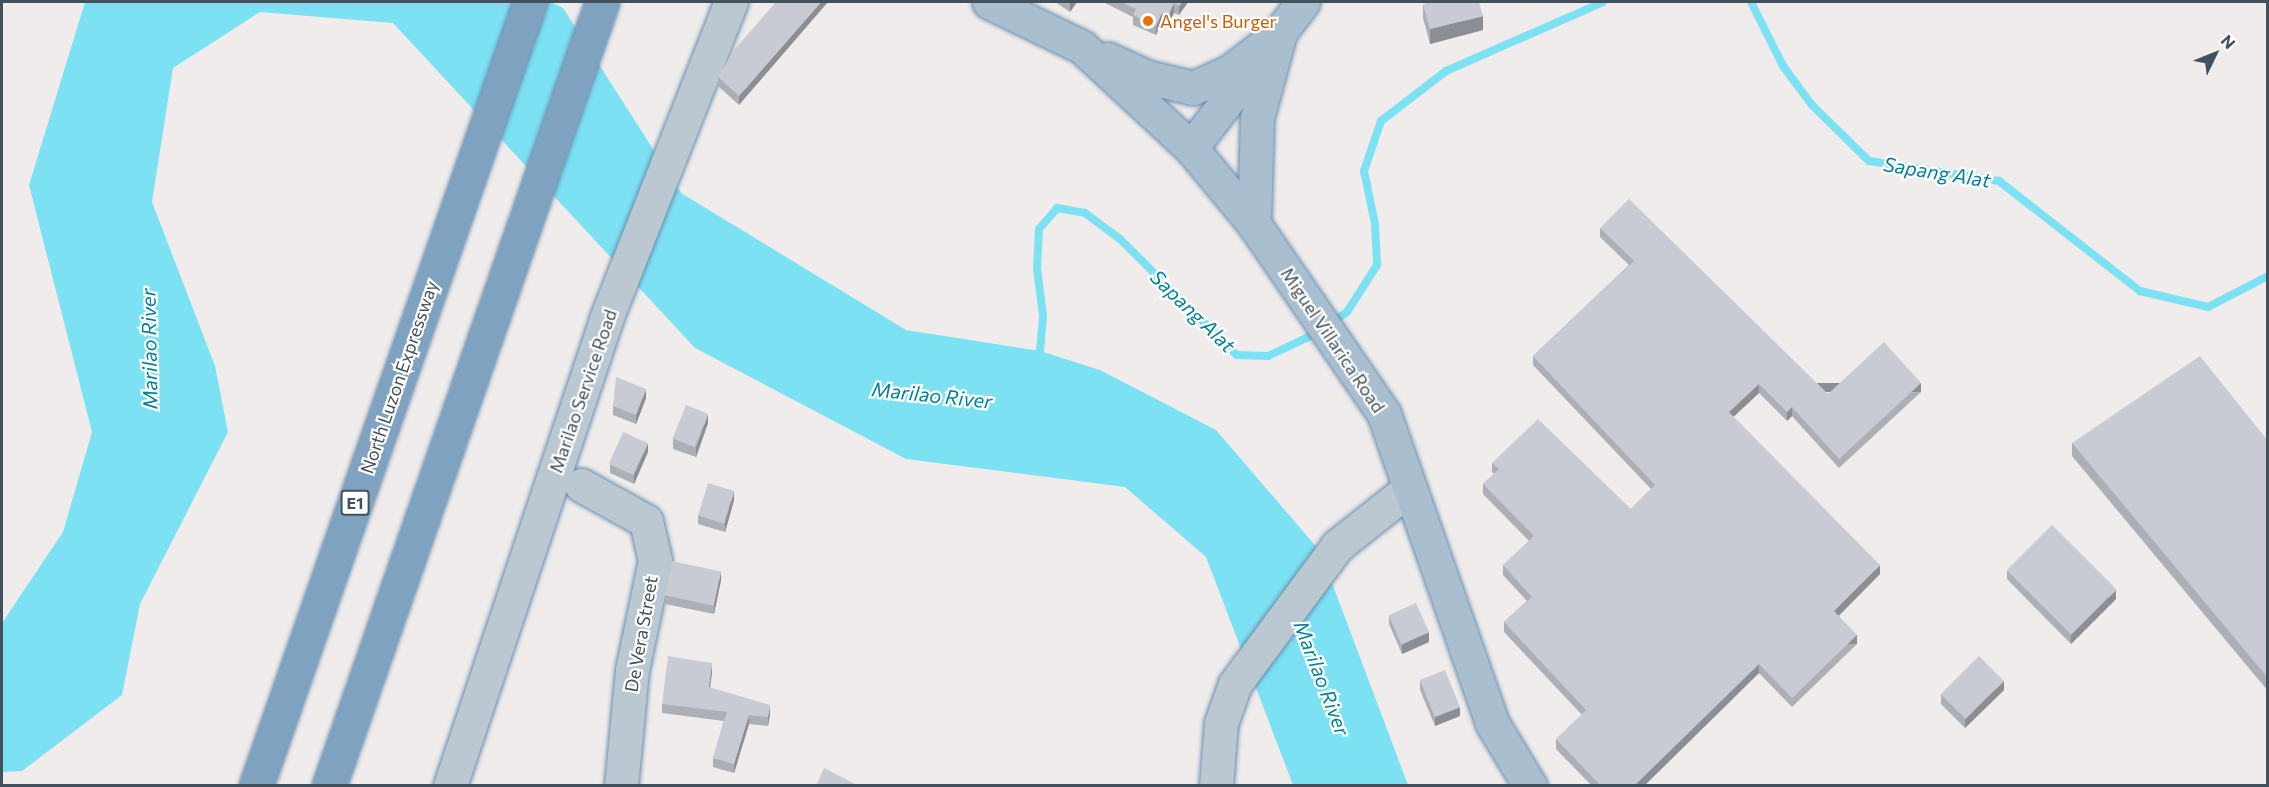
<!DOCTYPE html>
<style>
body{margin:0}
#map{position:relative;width:2269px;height:787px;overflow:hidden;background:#f0ecec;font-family:Commissioner,sans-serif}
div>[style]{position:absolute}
.water>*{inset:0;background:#7de1f4}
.stream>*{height:8px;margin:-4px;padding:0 4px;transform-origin:4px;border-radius:4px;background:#7de1f4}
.roads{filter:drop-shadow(0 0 2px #6a8dad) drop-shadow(0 0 2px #6a8dad)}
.minor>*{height:33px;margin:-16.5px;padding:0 16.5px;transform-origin:16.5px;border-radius:16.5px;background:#bbc8d1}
.major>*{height:33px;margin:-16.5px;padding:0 16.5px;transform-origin:16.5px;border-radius:16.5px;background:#a9becf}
.highway>*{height:33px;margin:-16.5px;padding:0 16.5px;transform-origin:16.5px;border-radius:16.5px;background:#7fa2c1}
.wall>*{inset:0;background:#acafb5}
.shaded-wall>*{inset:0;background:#8c8e94;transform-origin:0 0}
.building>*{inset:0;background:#c8cbd3;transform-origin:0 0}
.dots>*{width:16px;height:16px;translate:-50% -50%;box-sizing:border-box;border:3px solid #fff;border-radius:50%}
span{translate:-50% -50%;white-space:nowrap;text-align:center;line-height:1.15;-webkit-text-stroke:4.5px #fff;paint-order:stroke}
.shield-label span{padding:2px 4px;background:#fff;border:2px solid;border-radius:4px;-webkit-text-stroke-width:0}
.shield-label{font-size:16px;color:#43515c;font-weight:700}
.food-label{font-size:18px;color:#c56008}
.left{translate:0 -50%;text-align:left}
.street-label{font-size:18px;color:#43515c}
.water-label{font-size:20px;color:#03809a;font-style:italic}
.frame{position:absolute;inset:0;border:3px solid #43515c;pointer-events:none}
.north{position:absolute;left:2185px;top:24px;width:60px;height:60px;-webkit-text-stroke:4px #fff;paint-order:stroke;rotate:47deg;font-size:16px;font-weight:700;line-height:24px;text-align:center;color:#43515c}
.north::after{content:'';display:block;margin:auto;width:21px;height:27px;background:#43515c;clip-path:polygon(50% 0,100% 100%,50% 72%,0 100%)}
</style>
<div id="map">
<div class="water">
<i style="clip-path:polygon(85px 2px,551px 2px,563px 8px,681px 193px,906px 330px,1040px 351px,1100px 370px,1216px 430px,1320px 551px,1408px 785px,1293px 785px,1206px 557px,1125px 487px,906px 459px,695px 348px,393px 23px,260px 12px,173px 68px,152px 202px,215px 366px,228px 432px,140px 604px,122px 695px,22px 771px,2px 772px,2px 623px,63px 532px,92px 432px,29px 185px)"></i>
</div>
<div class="stream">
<i style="left:1751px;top:2px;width:72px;rotate:63.4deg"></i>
<i style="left:1783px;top:66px;width:49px;rotate:53.4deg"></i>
<i style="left:1812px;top:105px;width:80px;rotate:44.5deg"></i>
<i style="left:1869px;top:161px;width:132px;rotate:8.7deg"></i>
<i style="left:1999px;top:181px;width:179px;rotate:38deg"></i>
<i style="left:2140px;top:291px;width:70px;rotate:13.2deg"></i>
<i style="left:2208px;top:307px;width:68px;rotate:-27.3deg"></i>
<i style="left:1329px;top:325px;width:22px;rotate:-36deg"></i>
<i style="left:1347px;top:312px;width:56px;rotate:-57.4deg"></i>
<i style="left:1377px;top:265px;width:41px;rotate:-92.8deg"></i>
<i style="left:1375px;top:224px;width:54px;rotate:-101.7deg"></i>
<i style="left:1364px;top:171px;width:53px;rotate:-71.2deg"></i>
<i style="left:1381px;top:121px;width:82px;rotate:-37.6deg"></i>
<i style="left:1446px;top:71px;width:171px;rotate:-23.7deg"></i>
<i style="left:1035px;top:360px;width:10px;rotate:-61deg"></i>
<i style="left:1040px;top:351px;width:35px;rotate:-85deg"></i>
<i style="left:1043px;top:316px;width:48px;rotate:-97.1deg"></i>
<i style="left:1037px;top:268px;width:39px;rotate:-87deg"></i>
<i style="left:1039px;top:229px;width:28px;rotate:-49deg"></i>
<i style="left:1057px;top:208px;width:28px;rotate:10deg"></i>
<i style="left:1085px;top:213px;width:44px;rotate:36.6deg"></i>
<i style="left:1120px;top:239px;width:165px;rotate:44.8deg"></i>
<i style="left:1237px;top:355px;width:31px;rotate:2deg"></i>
<i style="left:1268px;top:356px;width:56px;rotate:-25.2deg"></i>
</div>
<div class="roads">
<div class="minor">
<i style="left:581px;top:485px;width:74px;rotate:29deg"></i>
<i style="left:646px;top:521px;width:40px;rotate:77deg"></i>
<i style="left:655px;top:560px;width:112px;rotate:101.8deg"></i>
<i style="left:632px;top:670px;width:117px;rotate:95.4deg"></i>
<i style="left:450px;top:786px;width:492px;rotate:-71.5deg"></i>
<i style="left:606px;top:319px;width:341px;rotate:-68.5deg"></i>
<i style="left:1216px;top:786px;width:63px;rotate:-85.5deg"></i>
<i style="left:1221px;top:723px;width:41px;rotate:-70.3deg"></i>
<i style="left:1235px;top:684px;width:172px;rotate:-53.5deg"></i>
<i style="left:1337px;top:546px;width:93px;rotate:-38.5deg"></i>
</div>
<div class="major">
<i style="left:989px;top:2px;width:103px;rotate:25.8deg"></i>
<i style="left:1082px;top:47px;width:149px;rotate:42.8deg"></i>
<i style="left:1191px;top:148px;width:99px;rotate:50.3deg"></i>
<i style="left:1254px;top:224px;width:230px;rotate:55.6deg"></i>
<i style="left:1384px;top:414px;width:327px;rotate:70.7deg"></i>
<i style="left:1492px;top:723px;width:74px;rotate:58.9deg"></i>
<i style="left:1108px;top:59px;width:43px;rotate:24.8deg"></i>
<i style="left:1147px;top:77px;width:47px;rotate:13.4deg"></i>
<i style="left:1193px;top:88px;width:39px;rotate:-24deg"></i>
<i style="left:1229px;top:72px;width:64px;rotate:-37.4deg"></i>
<i style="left:1191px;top:148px;width:184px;rotate:-52.5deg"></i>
<i style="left:1254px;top:224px;width:106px;rotate:-88.4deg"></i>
<i style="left:1257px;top:118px;width:88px;rotate:-74.9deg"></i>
</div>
<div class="highway">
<i style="left:256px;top:786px;width:831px;rotate:-70.74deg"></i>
<i style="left:329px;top:786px;width:830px;rotate:-70.8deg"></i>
</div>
</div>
<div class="wall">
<i style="clip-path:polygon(776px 2px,739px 105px,718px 86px,718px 77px)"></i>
<i style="clip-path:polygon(1055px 2px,1077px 2px,1070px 12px)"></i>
<i style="clip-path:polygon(1103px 2px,1188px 2px,1179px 15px,1174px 13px,1168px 25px,1162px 22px,1156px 35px,1133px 25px,1133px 17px)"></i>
<i style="clip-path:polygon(1423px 4px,1483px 30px,1430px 44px,1423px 18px)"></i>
<i style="clip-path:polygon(1600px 228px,1828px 394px,1921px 392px,1839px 468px,1792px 416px,1787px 421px,1759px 393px,1733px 417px,1880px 574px,1839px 616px,1857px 644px,1792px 707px,1759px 673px,1644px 786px,1592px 786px,1556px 749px,1556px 739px,1582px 715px,1504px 632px,1504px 622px,1527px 601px,1503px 575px,1503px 565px,1529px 541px,1483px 494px,1483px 484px,1494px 474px,1492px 472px,1492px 463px,1631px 509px,1651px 489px,1533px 365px,1533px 356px,1629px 265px,1600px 237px)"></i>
<i style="clip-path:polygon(646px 398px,636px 424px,613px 415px,613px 406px)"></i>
<i style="clip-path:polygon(708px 423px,696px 457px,673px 449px,673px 439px)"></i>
<i style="clip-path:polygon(2268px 441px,2268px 691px,2072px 456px,2072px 443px)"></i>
<i style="clip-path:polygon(648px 452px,634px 484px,610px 473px,610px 464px)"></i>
<i style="clip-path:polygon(734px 500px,725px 532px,698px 524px,698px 515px)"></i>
<i style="clip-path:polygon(2007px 570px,2116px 599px,2071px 644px,2007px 579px)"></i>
<i style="clip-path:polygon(721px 580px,714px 614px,665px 604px,665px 595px)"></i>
<i style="clip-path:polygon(1389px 615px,1429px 642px,1402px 654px,1389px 624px)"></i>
<i style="clip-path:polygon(712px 672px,710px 688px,770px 715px,768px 726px,749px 724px,734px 773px,713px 767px,713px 758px,724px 721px,662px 713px,662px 704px)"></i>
<i style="clip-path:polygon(1420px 680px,1460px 716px,1435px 726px,1420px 690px)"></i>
<i style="clip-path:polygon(2004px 690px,1965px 728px,1941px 704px,1941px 694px)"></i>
</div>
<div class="shaded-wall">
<i style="clip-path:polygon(821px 2px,828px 2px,739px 105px,739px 96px)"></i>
<i style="clip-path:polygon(1071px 2px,1077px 2px,1070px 12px,1070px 3px)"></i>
<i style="clip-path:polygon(1182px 2px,1188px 2px,1179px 15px,1179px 6px)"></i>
<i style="clip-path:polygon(1174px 3px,1174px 13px,1168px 25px,1168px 16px)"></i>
<i style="clip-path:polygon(1162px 13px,1162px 22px,1156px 35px,1156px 26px)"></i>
<i style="clip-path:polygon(1483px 16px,1483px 30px,1430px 44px,1430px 29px)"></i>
<i style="left:1921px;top:383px;width:9px;height:112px;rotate:90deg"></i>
<i style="clip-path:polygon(1759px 384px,1759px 393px,1729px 421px,1729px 412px)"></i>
<i style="clip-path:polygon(646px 389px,646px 398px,636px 424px,636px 415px)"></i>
<i style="clip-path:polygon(1792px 407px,1792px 416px,1787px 421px,1787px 412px)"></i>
<i style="clip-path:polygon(708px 414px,708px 423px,696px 457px,696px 448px)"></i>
<i style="clip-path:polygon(648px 443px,648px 452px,634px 484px,634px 475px)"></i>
<i style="clip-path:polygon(734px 491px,734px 500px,725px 532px,725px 523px)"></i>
<i style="clip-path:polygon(1880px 565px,1880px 574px,1834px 620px,1834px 611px)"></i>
<i style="clip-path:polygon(721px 571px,721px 580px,714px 614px,714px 605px)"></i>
<i style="clip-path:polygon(2116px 590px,2116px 599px,2071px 644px,2071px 635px)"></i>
<i style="clip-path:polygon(1429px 632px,1429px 642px,1402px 654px,1402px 644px)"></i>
<i style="left:1857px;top:635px;width:9px;height:91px;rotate:90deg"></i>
<i style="clip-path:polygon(712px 663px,712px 672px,709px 696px,709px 687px)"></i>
<i style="clip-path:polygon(1759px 664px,1759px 673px,1644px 786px,1634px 786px)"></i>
<i style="clip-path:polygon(2004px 681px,2004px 690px,1965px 728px,1965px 719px)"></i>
<i style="clip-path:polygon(770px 705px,770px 715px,768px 726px,768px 717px)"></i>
<i style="clip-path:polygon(1460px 707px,1460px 716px,1435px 726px,1435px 717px)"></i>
<i style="clip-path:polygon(749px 715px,749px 724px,734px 773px,734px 764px)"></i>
</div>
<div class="building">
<i style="clip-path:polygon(776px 2px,821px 2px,739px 96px,718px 77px,734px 50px)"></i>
<i style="clip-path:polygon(1121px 2px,1182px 2px,1179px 6px,1174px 3px,1168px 16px,1162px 13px,1156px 26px,1133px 15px,1136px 9px)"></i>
<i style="clip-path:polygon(1432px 2px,1479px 2px,1483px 16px,1430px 29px,1423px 4px)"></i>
<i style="clip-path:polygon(1629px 199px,1828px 394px,1884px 342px,1921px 383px,1839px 459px,1792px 407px,1787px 412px,1759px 384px,1729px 412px,1880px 565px,1834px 611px,1857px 635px,1792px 698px,1759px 664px,1634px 786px,1601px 786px,1556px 739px,1586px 710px,1504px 622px,1532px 597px,1503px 565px,1534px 536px,1483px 484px,1499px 469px,1492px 463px,1538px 419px,1631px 509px,1655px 485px,1533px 356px,1634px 261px,1600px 228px)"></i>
<i style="clip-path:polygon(2200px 356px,2268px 441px,2268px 678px,2072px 443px)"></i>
<i style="clip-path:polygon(616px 377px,646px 389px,636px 415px,613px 406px)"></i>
<i style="left:686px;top:405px;width:24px;height:36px;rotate:22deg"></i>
<i style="left:623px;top:432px;width:27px;height:35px;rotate:24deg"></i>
<i style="left:708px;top:483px;width:27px;height:34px;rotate:17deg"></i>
<i style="left:2052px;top:525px;width:91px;height:64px;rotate:45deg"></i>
<i style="left:672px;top:561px;width:50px;height:35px;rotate:12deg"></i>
<i style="left:1416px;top:603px;width:32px;height:30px;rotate:66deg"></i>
<i style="clip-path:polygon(668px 656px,712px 663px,709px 687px,770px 705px,768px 717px,749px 715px,734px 764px,713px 758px,727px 712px,662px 704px)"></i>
<i style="left:1979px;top:656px;width:35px;height:54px;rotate:45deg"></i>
<i style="left:1445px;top:670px;width:40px;height:27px;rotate:68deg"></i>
<i style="clip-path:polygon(824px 768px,859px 786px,816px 786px)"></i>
</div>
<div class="dots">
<i style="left:1148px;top:21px;background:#e8710a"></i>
</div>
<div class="shield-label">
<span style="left:355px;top:503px">E1</span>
</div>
<div class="food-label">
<span class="left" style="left:1160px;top:21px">Angel's Burger</span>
</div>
<div class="street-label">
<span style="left:1333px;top:340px;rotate:56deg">Miguel Villarica Road</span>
<span style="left:399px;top:377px;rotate:-71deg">North Luzon Expressway</span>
<span style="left:583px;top:391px;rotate:-71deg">Marilao Service Road</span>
<span style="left:641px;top:634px;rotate:-80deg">De Vera Street</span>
</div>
<div class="water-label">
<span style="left:1937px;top:172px;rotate:9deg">Sapang Alat</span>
<span style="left:1193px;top:311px;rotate:44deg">Sapang Alat</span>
<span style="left:149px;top:349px;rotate:-91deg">Marilao River</span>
<span style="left:932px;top:395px;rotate:6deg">Marilao River</span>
<span style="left:1322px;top:678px;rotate:69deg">Marilao River</span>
</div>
<div class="frame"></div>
<div class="north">N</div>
</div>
